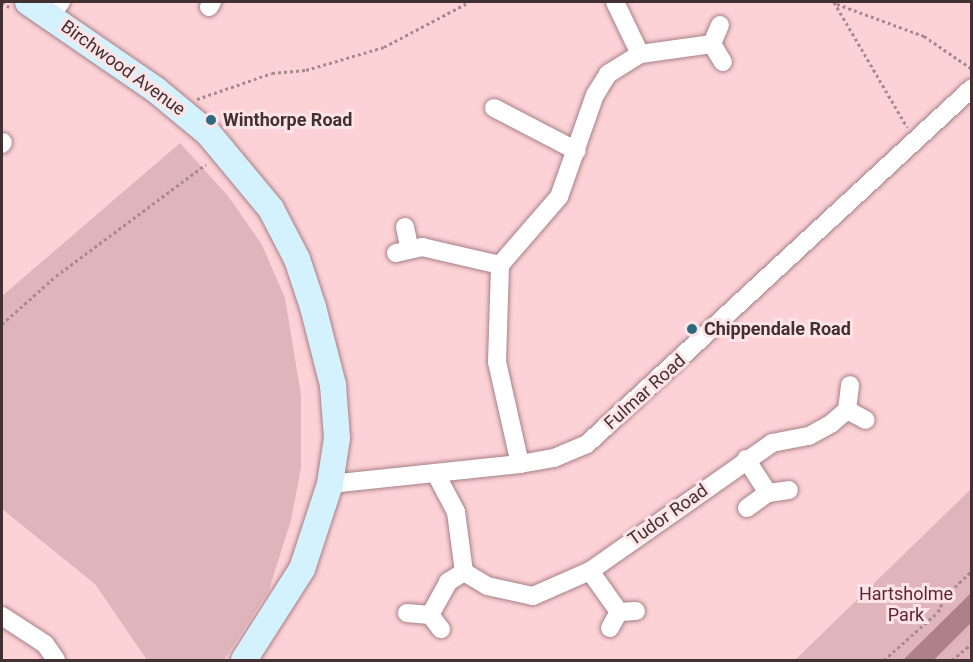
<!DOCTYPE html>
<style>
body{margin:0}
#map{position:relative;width:973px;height:662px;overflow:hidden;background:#fcd2d7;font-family:Roboto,sans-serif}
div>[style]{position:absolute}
.green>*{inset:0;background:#dfb5bb}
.water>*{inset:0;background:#ae8087}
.path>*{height:3px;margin-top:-1.5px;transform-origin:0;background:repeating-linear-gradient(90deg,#a8898d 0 3px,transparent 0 6px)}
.roads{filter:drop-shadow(0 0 2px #a78086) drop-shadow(0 0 2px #a78086)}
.street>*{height:18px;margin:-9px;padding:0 9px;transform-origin:9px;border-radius:9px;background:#fff}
.secondary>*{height:26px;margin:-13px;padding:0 13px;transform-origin:13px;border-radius:13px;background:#d3f2fd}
.dots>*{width:16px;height:16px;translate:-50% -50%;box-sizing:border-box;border:3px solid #fee4e7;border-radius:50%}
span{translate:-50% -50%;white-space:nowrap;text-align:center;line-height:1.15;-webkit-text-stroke:6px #fee4e7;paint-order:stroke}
.street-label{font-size:18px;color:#423133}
.poi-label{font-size:18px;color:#423133;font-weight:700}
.left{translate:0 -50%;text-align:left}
.park-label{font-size:18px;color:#602532}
.frame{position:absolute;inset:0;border:3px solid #423133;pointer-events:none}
</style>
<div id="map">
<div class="green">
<i style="clip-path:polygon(180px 143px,228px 196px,262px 245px,285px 298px,301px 395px,301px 468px,291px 520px,269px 590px,224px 660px,147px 660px,95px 584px,2px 509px,2px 296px)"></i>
<i style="clip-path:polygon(971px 489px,971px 593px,943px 624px,903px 660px,795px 660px)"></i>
<i style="clip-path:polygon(971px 623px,971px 660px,934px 660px)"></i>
</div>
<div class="water">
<i style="clip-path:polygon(971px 593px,971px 623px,934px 660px,903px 660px)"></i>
</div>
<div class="path">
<i style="left:2px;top:2px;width:9px;rotate:36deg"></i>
<i style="left:834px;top:2px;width:145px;rotate:59.7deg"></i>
<i style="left:837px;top:4px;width:93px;rotate:20.2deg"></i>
<i style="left:924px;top:36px;width:58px;rotate:34.5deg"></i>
<i style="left:197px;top:99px;width:79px;rotate:-19.1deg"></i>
<i style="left:272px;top:73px;width:34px;rotate:-5deg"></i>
<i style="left:306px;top:70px;width:81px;rotate:-16.4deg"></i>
<i style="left:384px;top:47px;width:96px;rotate:-27.9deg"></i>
<i style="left:2px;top:324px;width:72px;rotate:-41.6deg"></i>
<i style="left:56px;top:276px;width:187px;rotate:-36.7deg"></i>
<i style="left:884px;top:660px;width:72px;rotate:-41.6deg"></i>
<i style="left:938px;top:612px;width:19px;rotate:-65deg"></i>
<i style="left:946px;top:595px;width:35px;rotate:-43deg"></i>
<i style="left:952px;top:660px;width:26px;rotate:-40deg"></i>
</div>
<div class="roads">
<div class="street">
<i style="left:615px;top:2px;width:58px;rotate:64.3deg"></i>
<i style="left:209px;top:7px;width:6px;rotate:-59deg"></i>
<i style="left:50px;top:16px;width:18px;rotate:-52deg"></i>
<i style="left:720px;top:25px;width:21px;rotate:113deg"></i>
<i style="left:712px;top:44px;width:21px;rotate:59deg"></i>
<i style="left:494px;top:108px;width:93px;rotate:27.4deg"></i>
<i style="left:2px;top:144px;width:2px;rotate:-63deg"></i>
<i style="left:405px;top:227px;width:19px;rotate:78deg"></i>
<i style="left:396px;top:253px;width:27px;rotate:-13deg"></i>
<i style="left:422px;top:247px;width:80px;rotate:13deg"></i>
<i style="left:847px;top:410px;width:21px;rotate:28deg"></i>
<i style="left:746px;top:459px;width:40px;rotate:57.1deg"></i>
<i style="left:520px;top:464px;width:105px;rotate:-102.7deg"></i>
<i style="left:497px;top:362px;width:97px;rotate:-88.2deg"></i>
<i style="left:500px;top:265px;width:90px;rotate:-49.1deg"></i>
<i style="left:559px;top:197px;width:108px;rotate:-70.6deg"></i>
<i style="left:595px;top:95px;width:25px;rotate:-58deg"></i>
<i style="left:608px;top:74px;width:38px;rotate:-32deg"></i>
<i style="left:640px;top:54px;width:73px;rotate:-7.9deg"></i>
<i style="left:436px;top:474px;width:43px;rotate:62.2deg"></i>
<i style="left:456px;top:512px;width:61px;rotate:82.4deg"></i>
<i style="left:464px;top:572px;width:27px;rotate:31deg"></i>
<i style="left:487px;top:586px;width:47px;rotate:12.3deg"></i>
<i style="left:533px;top:596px;width:62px;rotate:-23.7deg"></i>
<i style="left:590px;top:571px;width:223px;rotate:-35.1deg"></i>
<i style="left:772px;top:443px;width:38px;rotate:-11deg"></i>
<i style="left:809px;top:436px;width:26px;rotate:-29deg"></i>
<i style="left:832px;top:423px;width:20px;rotate:-41deg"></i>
<i style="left:847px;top:410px;width:25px;rotate:-83deg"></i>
<i style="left:330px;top:484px;width:191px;rotate:-6deg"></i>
<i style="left:520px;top:464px;width:35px;rotate:-10deg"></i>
<i style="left:554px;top:458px;width:36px;rotate:-23deg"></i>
<i style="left:587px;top:444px;width:524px;rotate:-42.76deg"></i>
<i style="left:747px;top:508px;width:26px;rotate:-36deg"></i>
<i style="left:768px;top:493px;width:21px;rotate:-8deg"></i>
<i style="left:590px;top:571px;width:50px;rotate:54.7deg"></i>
<i style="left:407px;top:613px;width:23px;rotate:5deg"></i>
<i style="left:430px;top:615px;width:18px;rotate:52deg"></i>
<i style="left:430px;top:615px;width:38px;rotate:-61deg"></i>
<i style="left:448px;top:582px;width:19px;rotate:-32deg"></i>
<i style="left:2px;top:616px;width:51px;rotate:33.1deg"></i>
<i style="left:45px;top:644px;width:19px;rotate:55deg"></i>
<i style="left:610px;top:628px;width:18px;rotate:-61deg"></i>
<i style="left:619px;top:612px;width:17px;rotate:-3deg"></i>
</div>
<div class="secondary">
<i style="left:28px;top:2px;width:155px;rotate:34.5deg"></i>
<i style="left:156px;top:90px;width:67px;rotate:39.6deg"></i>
<i style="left:208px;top:133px;width:99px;rotate:50.3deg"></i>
<i style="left:271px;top:209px;width:56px;rotate:62.5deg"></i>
<i style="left:297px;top:259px;width:51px;rotate:71.6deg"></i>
<i style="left:313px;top:307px;width:81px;rotate:75.6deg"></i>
<i style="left:333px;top:385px;width:53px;rotate:85.7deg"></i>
<i style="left:337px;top:438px;width:47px;rotate:98.7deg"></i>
<i style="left:330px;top:484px;width:89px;rotate:108.2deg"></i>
<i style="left:302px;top:569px;width:108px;rotate:122.5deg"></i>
</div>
</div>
<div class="dots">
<i style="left:211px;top:120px;background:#2c6a80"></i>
<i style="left:692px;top:329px;background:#2c6a80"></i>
</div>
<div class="street-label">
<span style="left:123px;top:68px;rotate:36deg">Birchwood Avenue</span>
<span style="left:645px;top:392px;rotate:-42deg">Fulmar Road</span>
<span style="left:668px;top:515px;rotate:-35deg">Tudor Road</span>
</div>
<div class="poi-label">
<span class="left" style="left:223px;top:120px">Winthorpe Road</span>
<span class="left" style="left:704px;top:329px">Chippendale Road</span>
</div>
<div class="park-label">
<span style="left:906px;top:605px">Hartsholme<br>Park</span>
</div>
<div class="frame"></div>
</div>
